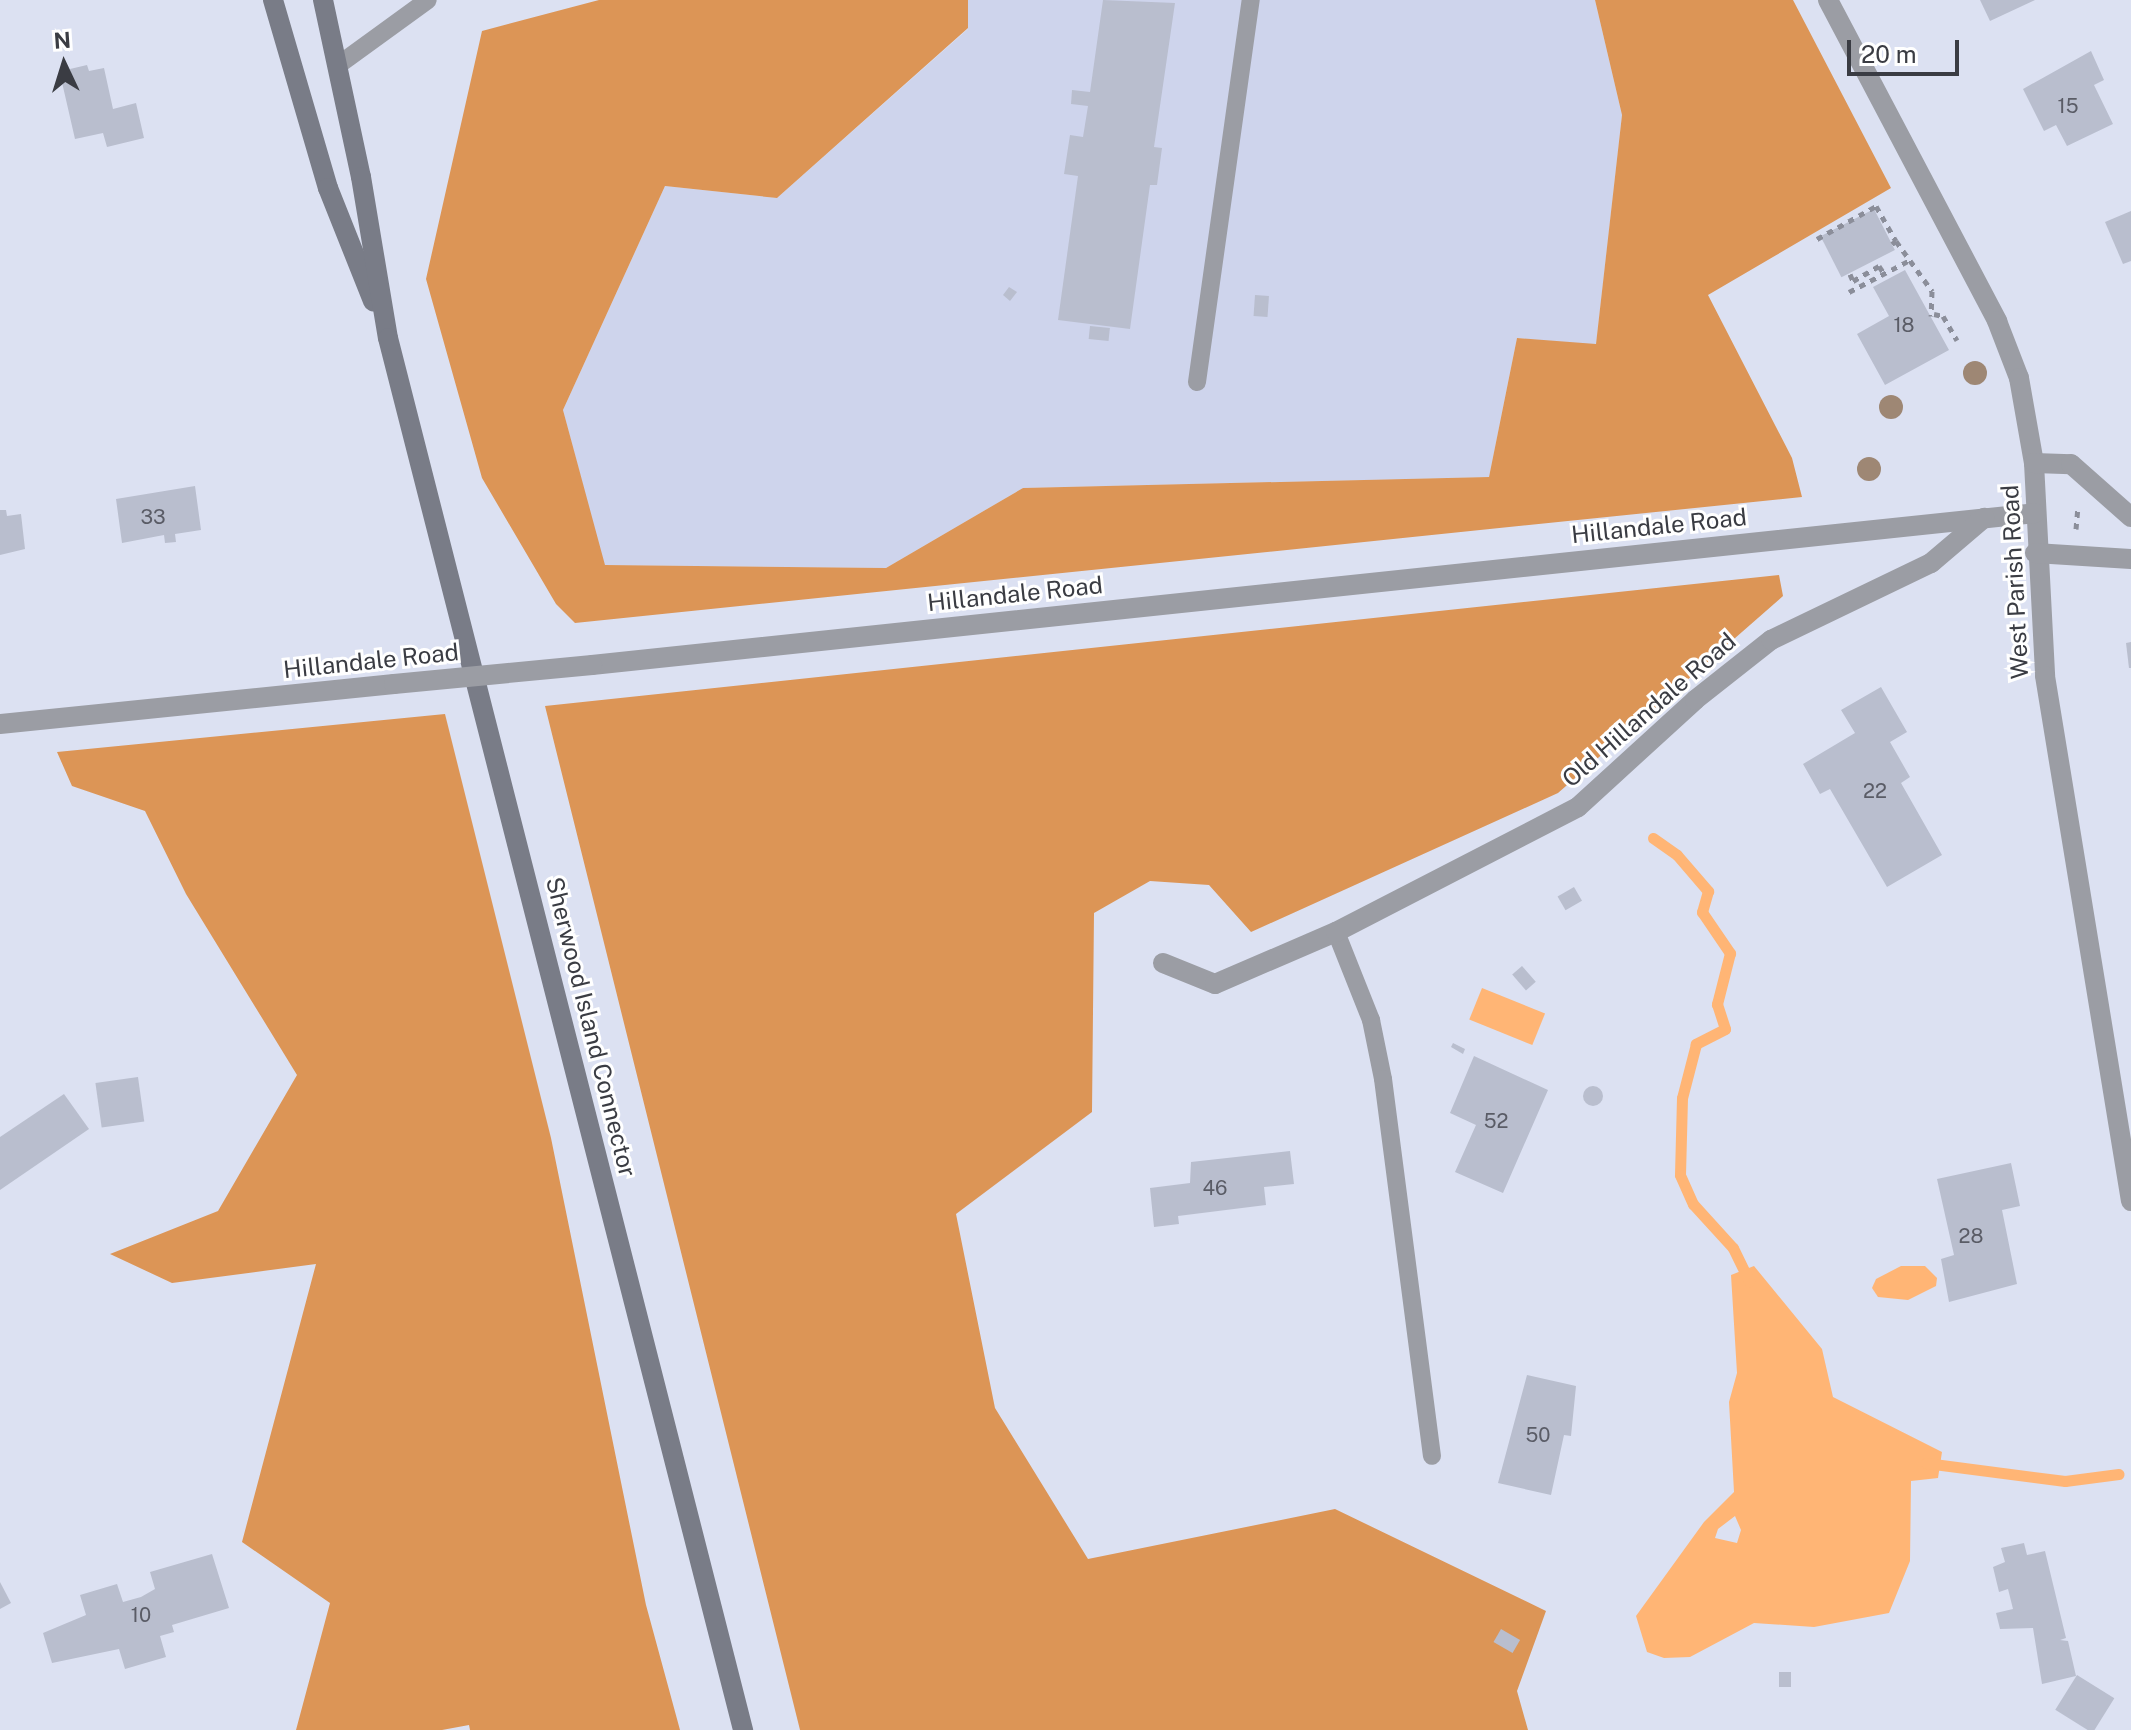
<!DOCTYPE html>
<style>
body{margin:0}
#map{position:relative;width:2131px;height:1730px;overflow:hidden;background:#dce1f2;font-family:"Public Sans",sans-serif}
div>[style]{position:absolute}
.built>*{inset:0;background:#ced4ec}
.forest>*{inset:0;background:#dc9556}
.water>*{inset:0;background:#ffb575;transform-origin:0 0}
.stream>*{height:11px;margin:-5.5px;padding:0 5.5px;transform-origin:5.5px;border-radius:5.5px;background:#ffb575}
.building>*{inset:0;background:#b9bece;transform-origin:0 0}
.round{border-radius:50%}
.path>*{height:5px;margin-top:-2.5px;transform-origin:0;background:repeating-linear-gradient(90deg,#8b8e9a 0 6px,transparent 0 12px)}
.service>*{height:18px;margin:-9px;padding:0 9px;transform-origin:9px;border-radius:9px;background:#9b9da4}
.minor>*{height:20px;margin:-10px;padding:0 10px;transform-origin:10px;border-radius:10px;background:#9b9da4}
.secondary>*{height:20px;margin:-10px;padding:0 10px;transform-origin:10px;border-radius:10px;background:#797c87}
.minor-bridge>*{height:20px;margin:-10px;padding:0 10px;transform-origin:10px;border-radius:10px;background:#9b9da4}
.trees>*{width:24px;height:24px;margin:-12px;border-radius:50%;background:#9e8774}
span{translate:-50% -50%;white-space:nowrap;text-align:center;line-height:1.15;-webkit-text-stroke:6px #fff;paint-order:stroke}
.number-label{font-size:20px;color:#5a5c66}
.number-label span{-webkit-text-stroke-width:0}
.street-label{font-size:24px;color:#3a3c43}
.north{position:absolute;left:24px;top:24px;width:80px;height:80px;-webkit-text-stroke:6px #fff;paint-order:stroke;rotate:356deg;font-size:22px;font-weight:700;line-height:32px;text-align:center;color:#3a3c43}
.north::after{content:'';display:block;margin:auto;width:28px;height:36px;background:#3a3c43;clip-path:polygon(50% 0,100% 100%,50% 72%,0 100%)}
.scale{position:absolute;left:1847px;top:40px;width:112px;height:36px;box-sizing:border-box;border:4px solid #3a3c43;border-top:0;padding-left:10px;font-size:24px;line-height:28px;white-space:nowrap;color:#3a3c43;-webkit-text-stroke:6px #fff;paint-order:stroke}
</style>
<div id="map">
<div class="built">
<i style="clip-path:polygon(968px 0,1595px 0,1622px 115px,1596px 345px,1517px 338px,1489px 477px,1023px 488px,886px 568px,604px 565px,563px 410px,665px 186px,777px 198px,968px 29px)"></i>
</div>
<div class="forest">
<i style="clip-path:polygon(599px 0,968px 0,968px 28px,777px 198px,665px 186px,563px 410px,605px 565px,886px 568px,1023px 488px,1489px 477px,1517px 338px,1596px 344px,1622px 115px,1595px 0,1793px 0,1891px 188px,1708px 295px,1792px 458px,1802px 497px,575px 623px,556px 604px,482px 478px,426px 279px,482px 31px)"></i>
<i style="clip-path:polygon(1779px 575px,1783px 596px,1558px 793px,1251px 932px,1209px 885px,1150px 881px,1094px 913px,1092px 1112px,956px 1214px,995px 1408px,1088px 1559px,1335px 1509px,1546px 1611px,1517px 1691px,1528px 1730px,800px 1730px,545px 706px)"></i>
<i style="clip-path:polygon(445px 714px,551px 1138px,646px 1605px,680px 1730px,470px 1730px,469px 1725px,442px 1730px,296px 1730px,330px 1603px,242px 1542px,316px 1264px,172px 1283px,110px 1254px,218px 1211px,297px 1075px,186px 894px,145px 811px,72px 786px,57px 752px)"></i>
</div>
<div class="water">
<i style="left:1482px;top:988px;width:68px;height:34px;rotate:22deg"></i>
<i style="clip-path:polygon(evenodd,1754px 1266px,1822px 1349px,1833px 1397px,1942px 1452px,1938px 1478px,1911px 1481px,1910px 1561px,1889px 1613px,1814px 1627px,1754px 1623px,1690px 1657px,1664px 1658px,1647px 1652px,1636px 1616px,1704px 1522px,1734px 1492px,1729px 1402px,1737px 1373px,1731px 1275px,1754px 1266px,1735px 1516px,1741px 1530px,1737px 1543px,1715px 1538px,1718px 1529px,1735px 1516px)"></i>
<i style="clip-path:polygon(1901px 1266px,1925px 1266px,1937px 1278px,1936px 1286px,1908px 1300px,1878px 1297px,1872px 1288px,1876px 1279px)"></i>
</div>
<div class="stream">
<i style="left:1653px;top:838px;width:29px;rotate:35deg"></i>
<i style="left:1677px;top:855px;width:48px;rotate:49.3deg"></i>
<i style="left:1708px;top:891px;width:22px;rotate:106deg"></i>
<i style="left:1702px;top:912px;width:50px;rotate:55.7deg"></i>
<i style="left:1730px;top:953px;width:53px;rotate:104.3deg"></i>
<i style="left:1717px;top:1004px;width:26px;rotate:72deg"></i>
<i style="left:1725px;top:1029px;width:33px;rotate:153deg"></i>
<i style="left:1696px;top:1044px;width:56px;rotate:104.5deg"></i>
<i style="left:1682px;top:1098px;width:77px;rotate:91.5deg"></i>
<i style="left:1680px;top:1175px;width:32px;rotate:66deg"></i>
<i style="left:1693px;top:1204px;width:59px;rotate:47.7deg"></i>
<i style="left:1733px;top:1248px;width:37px;rotate:64deg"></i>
<i style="left:1926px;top:1463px;width:140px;rotate:7.4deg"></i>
<i style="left:2065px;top:1481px;width:54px;rotate:-7.4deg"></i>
</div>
<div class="building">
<i style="clip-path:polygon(1103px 0,1175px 3px,1154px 147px,1162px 148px,1157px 185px,1150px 185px,1130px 329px,1058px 320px,1078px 176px,1064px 174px,1070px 135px,1083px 137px,1088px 106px,1071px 104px,1072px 90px,1090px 92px)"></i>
<i style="clip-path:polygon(1980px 0,2035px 0,1990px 21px)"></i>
<i style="clip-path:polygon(2091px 51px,2104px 80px,2094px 85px,2113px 124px,2067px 146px,2056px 125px,2044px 131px,2023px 89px)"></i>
<i style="clip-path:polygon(87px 65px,89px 71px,104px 68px,113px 109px,136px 103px,144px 138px,107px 147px,103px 133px,75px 139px,61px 78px,71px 76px,70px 69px)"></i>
<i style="left:1874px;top:209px;width:46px;height:60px;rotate:63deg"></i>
<i style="clip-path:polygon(2131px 211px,2131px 261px,2123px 264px,2105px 222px)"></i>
<i style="clip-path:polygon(1905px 270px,1949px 350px,1885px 385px,1857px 334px,1889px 316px,1873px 287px)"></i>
<i style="clip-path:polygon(1009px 287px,1017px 292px,1010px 301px,1003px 295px)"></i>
<i style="left:1255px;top:295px;width:14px;height:21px;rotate:4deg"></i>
<i style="left:1090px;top:326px;width:20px;height:13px;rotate:6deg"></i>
<i style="clip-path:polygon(195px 486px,201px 530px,175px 534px,176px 542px,165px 543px,164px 535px,122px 543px,116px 499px)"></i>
<i style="clip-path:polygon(0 510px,6px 510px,7px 516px,21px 514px,25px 549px,0 555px)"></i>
<i style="clip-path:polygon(2131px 642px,2131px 668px,2129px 668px,2126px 643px)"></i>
<i style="clip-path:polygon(1881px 687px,1907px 732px,1890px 742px,1910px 777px,1901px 783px,1942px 855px,1887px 887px,1830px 789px,1820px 794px,1803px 764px,1855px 733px,1841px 710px)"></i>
<i style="left:1574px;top:887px;width:16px;height:19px;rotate:60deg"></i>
<i style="left:1522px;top:966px;width:21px;height:13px;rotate:49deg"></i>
<i style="clip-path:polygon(1453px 1043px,1465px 1049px,1463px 1054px,1451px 1047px)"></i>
<i style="clip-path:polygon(1474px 1056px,1548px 1090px,1503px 1193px,1455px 1172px,1476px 1125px,1450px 1113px)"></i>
<i style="left:138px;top:1077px;width:45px;height:43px;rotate:82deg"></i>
<i class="round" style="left:1583px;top:1086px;width:20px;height:20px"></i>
<i style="clip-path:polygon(64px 1094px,89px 1129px,0 1190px,0 1137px)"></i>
<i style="clip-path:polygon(1290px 1151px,1294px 1184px,1264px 1187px,1266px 1205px,1178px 1216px,1179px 1224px,1154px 1227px,1150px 1188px,1190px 1183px,1191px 1162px)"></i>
<i style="clip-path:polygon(2011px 1163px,2020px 1206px,2002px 1210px,2017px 1284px,1949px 1302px,1941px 1259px,1954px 1255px,1937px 1179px)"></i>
<i style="clip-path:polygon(1527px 1375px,1576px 1386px,1571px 1436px,1564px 1435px,1551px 1495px,1498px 1483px)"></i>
<i style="clip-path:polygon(2024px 1543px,2027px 1555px,2045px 1551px,2066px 1638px,2060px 1640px,2068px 1641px,2076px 1676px,2042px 1684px,2033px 1628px,2000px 1629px,1996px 1613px,2013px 1609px,2008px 1589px,1999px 1592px,1993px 1567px,2005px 1562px,2001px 1548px)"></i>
<i style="clip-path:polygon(212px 1554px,229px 1608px,172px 1625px,174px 1632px,160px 1636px,166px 1657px,125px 1669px,119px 1649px,52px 1663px,43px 1633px,86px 1615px,80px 1595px,117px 1584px,123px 1602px,141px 1597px,155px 1589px,150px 1572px)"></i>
<i style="clip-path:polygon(0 1582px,11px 1603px,0 1609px)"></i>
<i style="left:1501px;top:1629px;width:22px;height:15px;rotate:30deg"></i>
<i style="left:1779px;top:1672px;width:12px;height:15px"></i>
<i style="left:2077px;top:1675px;width:44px;height:41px;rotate:32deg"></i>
</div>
<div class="path">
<i style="left:1817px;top:239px;width:68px;rotate:-29.2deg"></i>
<i style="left:1876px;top:206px;width:40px;rotate:60.3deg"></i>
<i style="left:1892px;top:244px;width:5px;rotate:-37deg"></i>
<i style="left:1896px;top:241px;width:62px;rotate:54.2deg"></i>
<i style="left:1932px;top:291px;width:25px;rotate:92deg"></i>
<i style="left:1850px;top:274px;width:8px;rotate:67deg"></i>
<i style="left:1853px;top:281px;width:30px;rotate:-30deg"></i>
<i style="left:1879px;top:266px;width:11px;rotate:56deg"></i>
<i style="left:1849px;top:292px;width:67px;rotate:-27.7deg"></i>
<i style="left:1934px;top:314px;width:9px;rotate:13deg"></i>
<i style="left:1943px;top:316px;width:28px;rotate:60deg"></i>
<i style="left:2076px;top:529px;width:22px;rotate:-85deg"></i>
</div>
<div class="service">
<i style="left:337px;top:66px;width:112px;rotate:-36deg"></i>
<i style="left:1197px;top:382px;width:386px;rotate:-82deg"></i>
<i style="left:1336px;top:932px;width:95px;rotate:68.3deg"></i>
<i style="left:1371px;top:1020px;width:60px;rotate:78.5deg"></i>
<i style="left:1383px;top:1079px;width:380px;rotate:82.6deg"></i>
</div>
<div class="minor">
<i style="left:1828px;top:0;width:363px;rotate:62.2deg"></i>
<i style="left:1997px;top:321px;width:61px;rotate:68.9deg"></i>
<i style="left:2019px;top:378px;width:86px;rotate:80deg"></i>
<i style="left:2034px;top:463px;width:213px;rotate:87deg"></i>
<i style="left:2045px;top:676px;width:532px;rotate:80.7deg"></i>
<i style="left:2034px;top:463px;width:37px;rotate:2deg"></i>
<i style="left:2071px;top:464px;width:80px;rotate:41.5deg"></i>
<i style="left:2035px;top:553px;width:96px;rotate:3.6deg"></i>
<i style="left:592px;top:665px;width:1451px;rotate:-6.01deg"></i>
<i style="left:0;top:724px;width:396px;rotate:-5.8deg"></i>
<i style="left:1163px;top:963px;width:56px;rotate:22deg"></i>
<i style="left:1215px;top:984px;width:132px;rotate:-23.3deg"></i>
<i style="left:1336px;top:932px;width:272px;rotate:-27.3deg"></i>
<i style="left:1578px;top:807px;width:159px;rotate:-42.4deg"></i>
<i style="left:1695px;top:700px;width:97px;rotate:-38.3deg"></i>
<i style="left:1771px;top:640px;width:178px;rotate:-25.7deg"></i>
<i style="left:1931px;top:563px;width:70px;rotate:-40.3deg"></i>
</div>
<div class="secondary">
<i style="left:273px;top:0;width:196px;rotate:73.7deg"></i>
<i style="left:328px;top:188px;width:122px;rotate:68.3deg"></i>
<i style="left:323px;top:0;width:181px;rotate:77.9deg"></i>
<i style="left:361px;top:177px;width:163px;rotate:80.5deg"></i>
<i style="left:388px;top:338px;width:1437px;rotate:75.69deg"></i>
</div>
<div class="minor-bridge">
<i style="left:394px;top:684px;width:199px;rotate:-5.5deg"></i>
</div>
<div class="trees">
<i style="left:1975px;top:373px"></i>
<i style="left:1891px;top:407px"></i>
<i style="left:1869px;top:469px"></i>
</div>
<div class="number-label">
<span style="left:2068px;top:106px">15</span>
<span style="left:1904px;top:325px">18</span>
<span style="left:153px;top:517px">33</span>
<span style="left:1875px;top:791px">22</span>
<span style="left:1496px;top:1121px">52</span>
<span style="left:1215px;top:1188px">46</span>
<span style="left:1971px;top:1236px">28</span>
<span style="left:1538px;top:1435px">50</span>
<span style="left:141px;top:1615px">10</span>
</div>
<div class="street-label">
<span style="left:1659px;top:526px;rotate:-6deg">Hillandale Road</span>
<span style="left:2015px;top:582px;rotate:-93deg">West Parish Road</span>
<span style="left:1015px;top:594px;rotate:-6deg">Hillandale Road</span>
<span style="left:371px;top:661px;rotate:-6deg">Hillandale Road</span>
<span style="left:1649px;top:710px;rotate:-41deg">Old Hillandale Road</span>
<span style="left:591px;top:1027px;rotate:76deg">Sherwood Island Connector</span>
</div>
<div class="north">N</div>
<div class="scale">20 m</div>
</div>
